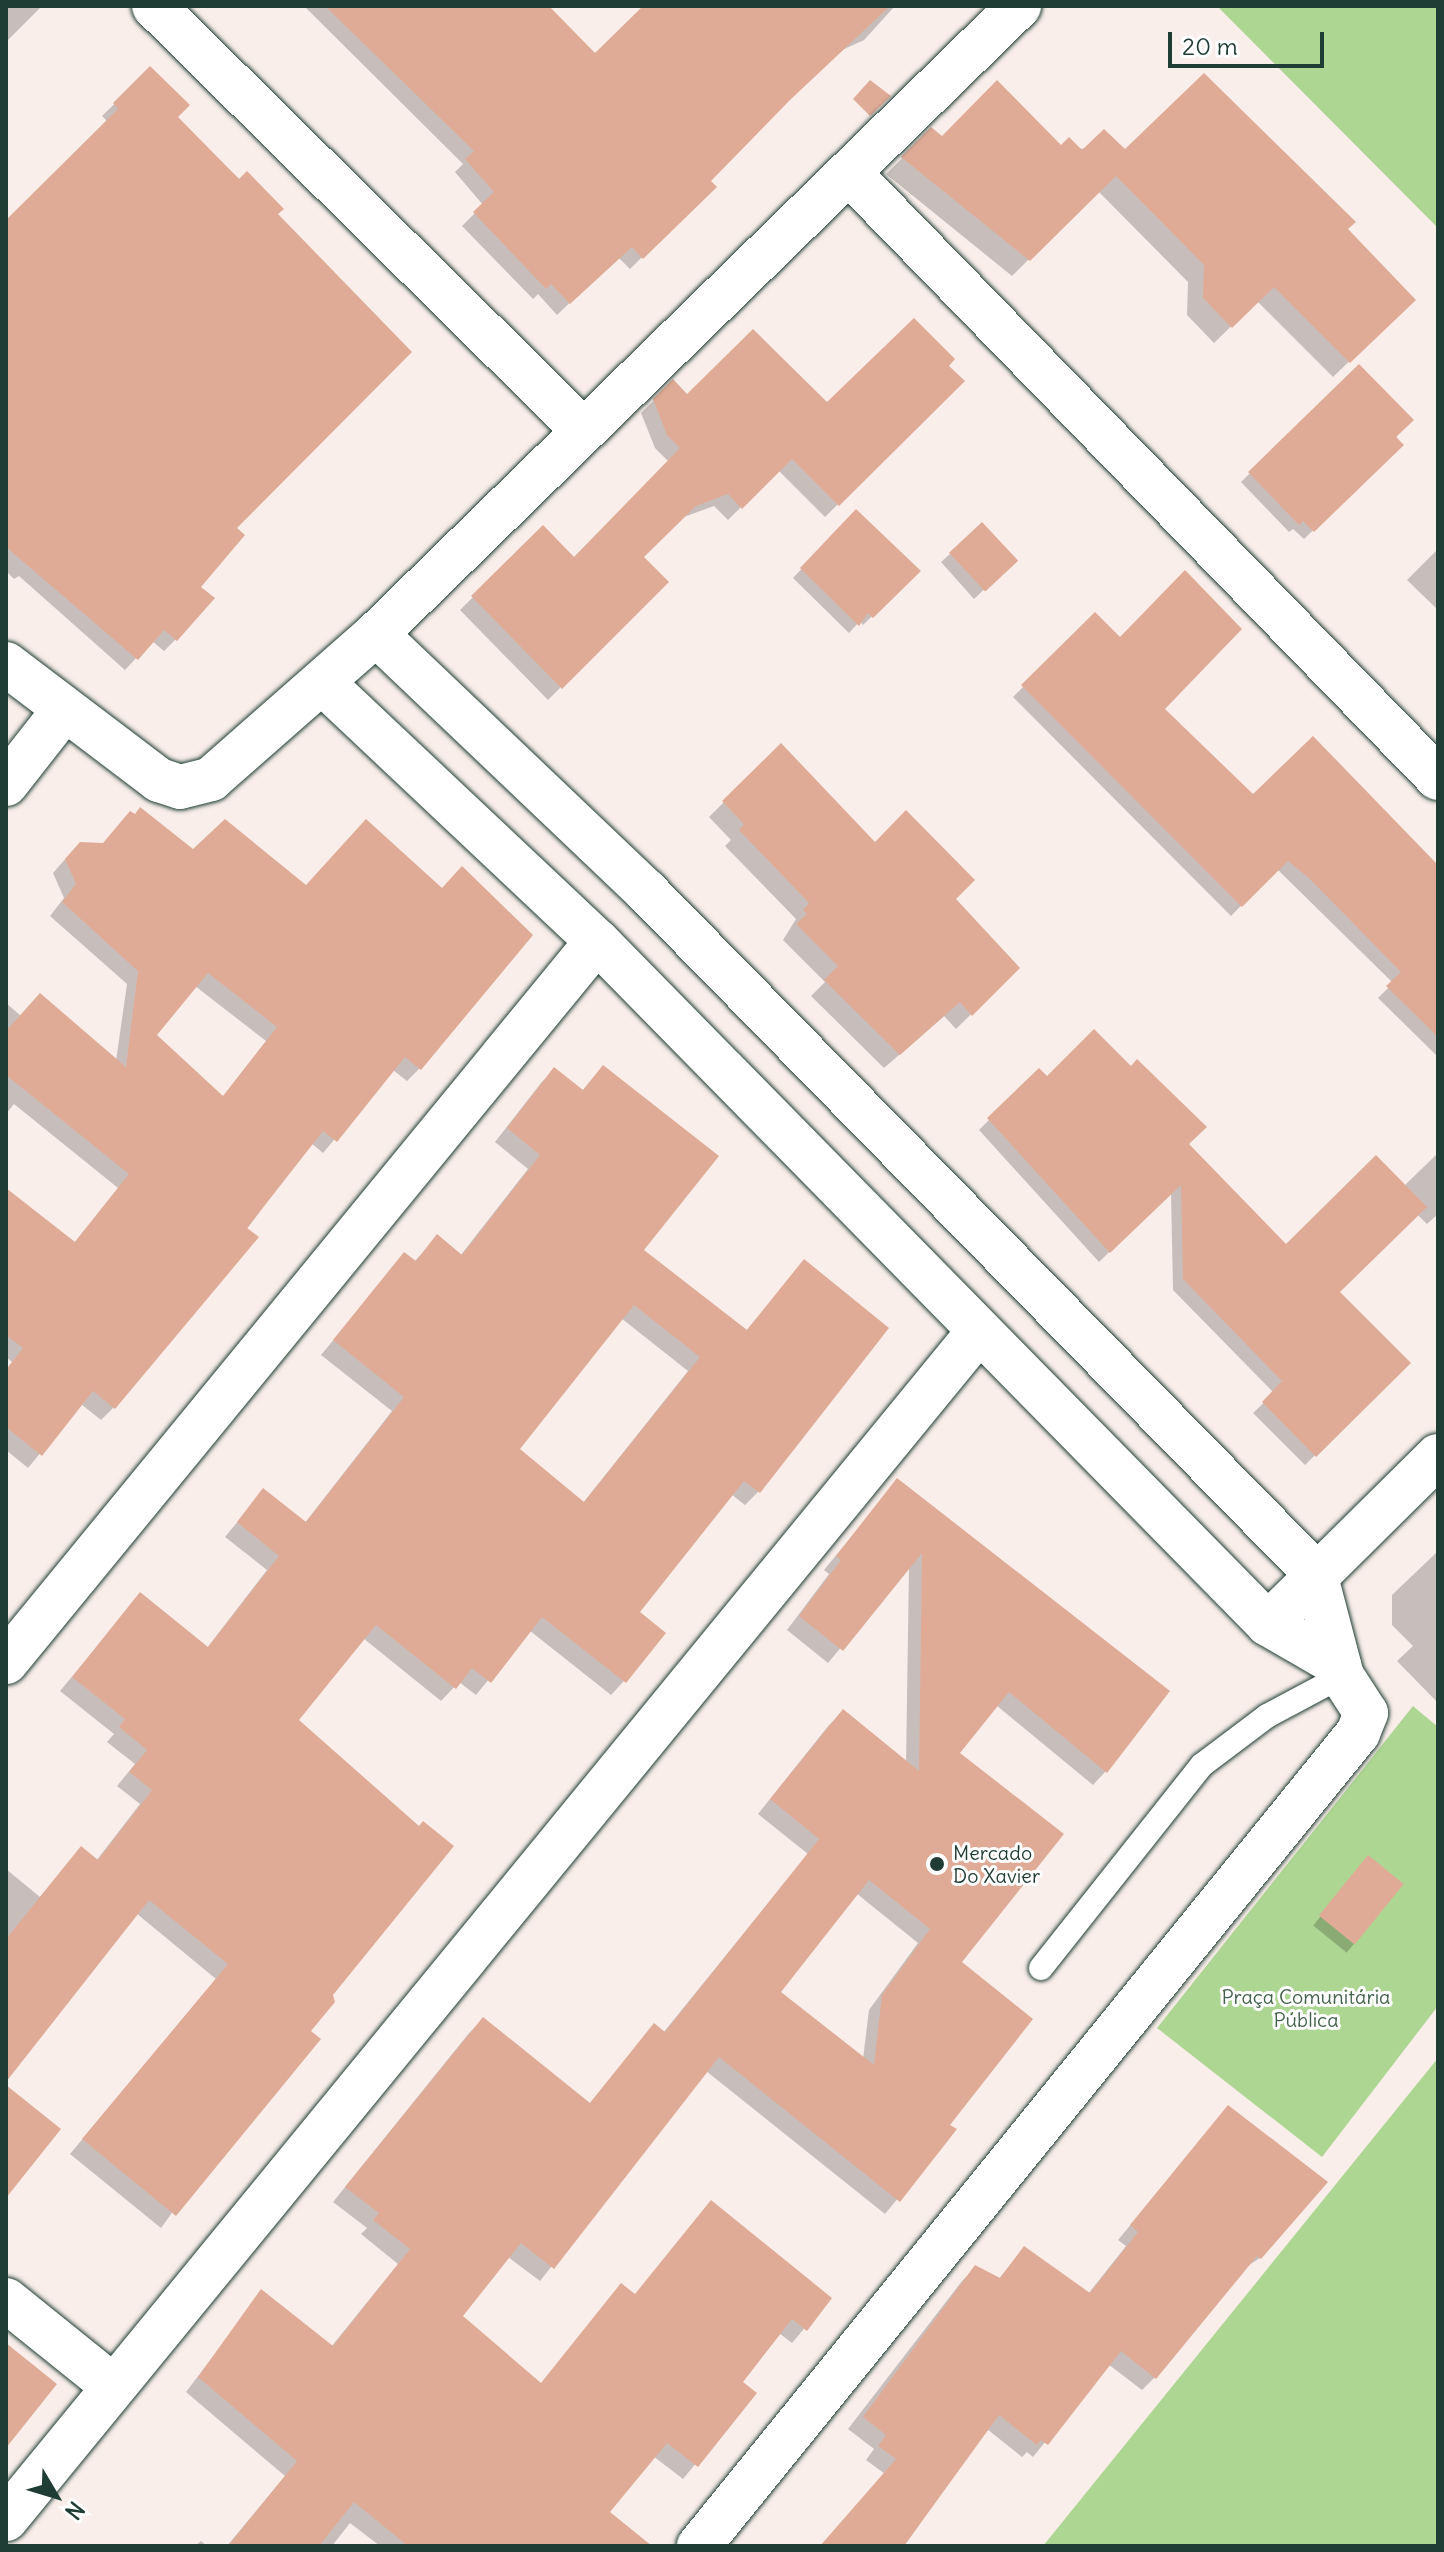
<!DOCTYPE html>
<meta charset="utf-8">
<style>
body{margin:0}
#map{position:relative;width:1444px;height:2552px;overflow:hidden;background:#f9eeea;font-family:Delius,sans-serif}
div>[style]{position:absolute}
.green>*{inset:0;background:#aed693}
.shadow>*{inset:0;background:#0003;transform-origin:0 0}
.building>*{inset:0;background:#e0ab96;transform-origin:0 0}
.roads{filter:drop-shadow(0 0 2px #1f3d34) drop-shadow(0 0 2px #1f3d34)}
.service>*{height:24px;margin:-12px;padding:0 12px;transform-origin:12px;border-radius:12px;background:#fff}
.minor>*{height:44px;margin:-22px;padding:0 22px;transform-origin:22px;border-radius:22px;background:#fff}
.dots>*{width:22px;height:22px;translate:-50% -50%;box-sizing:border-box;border:4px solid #fff;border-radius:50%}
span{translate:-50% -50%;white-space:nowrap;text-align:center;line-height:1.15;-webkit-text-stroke:6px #fff;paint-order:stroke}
.poi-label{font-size:20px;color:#1f3d34}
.left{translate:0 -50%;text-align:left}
.park-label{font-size:20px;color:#43634c}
.frame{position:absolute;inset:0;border:8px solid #1f3d34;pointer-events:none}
.north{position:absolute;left:16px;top:2456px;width:80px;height:80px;-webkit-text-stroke:6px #fff;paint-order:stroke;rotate:128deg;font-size:22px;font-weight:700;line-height:32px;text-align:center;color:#1f3d34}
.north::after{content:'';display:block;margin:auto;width:28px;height:36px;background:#1f3d34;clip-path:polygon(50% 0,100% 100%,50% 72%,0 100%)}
.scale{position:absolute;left:1168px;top:32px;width:156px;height:36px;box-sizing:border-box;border:4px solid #1f3d34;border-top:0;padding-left:10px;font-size:24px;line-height:28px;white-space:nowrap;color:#1f3d34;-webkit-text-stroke:6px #fff;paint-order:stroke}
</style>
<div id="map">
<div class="green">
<i style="clip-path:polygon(1217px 6px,1438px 6px,1438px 228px)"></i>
<i style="clip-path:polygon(1413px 1706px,1438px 1727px,1438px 2006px,1322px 2157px,1157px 2028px)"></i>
<i style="clip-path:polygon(1438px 2058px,1438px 2546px,1043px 2546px)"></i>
</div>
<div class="shadow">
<i style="clip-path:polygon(6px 6px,42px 6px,6px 42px)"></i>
<i style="clip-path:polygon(304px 6px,546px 6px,595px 56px,647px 6px,895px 6px,864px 40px,840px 51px,780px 108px,708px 181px,714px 187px,630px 269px,618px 257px,557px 315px,538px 294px,533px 299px,462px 226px,483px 205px,455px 172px,463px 164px)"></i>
<i style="clip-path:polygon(150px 69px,175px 118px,276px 214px,234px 528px,198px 587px,176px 639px,164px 651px,152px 641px,125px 670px,19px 576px,14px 579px,6px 571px,6px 223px,108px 122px,102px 116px)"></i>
<i style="clip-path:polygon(931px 130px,942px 138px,1125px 152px,1345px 229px,1413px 300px,1333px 377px,1257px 301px,1214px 343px,1187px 315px,1188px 282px,1098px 191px,1012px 276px,886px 174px)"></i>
<i style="clip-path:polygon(946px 366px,962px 381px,825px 517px,778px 470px,728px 520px,714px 506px,681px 518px,642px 557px,666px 582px,548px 700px,460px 610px,543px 528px,574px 559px,669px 462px,655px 448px,641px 413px,673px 382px,687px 396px,827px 405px)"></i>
<i style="clip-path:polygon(1359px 366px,1401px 445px,1304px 539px,1293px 529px,1289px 532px,1241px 482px)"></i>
<i style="clip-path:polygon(856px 511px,918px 571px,863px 625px,860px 621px,849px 633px,793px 578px)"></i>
<i style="clip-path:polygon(982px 525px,1006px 569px,974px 599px,941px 562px)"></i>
<i style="clip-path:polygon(1438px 549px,1438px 610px,1407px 580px)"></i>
<i style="clip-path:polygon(1095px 615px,1162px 709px,1253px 797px,1438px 867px,1438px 1057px,1378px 998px,1393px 983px,1277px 869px,1231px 916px,1013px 697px)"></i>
<i style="clip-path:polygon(781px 745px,875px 844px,954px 899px,1018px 968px,956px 1029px,944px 1016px,884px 1068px,811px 996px,825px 982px,783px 940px,796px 919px,725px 846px,731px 840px,709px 817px)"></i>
<i style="clip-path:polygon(evenodd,118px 826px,420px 1068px,407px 1081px,393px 1070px,323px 1153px,311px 1143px,114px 1407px,101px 1420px,81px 1404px,28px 1468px,6px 1450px,6px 1370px,12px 1362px,6px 1357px,6px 1190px,74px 1243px,118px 1188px,14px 1104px,6px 1114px,6px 1003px,21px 1016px,116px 1061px,127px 984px,50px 916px,64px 898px,53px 873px,67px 857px,102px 845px,118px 826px,195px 986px,266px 1041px,222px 1098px,154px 1035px,195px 986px)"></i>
<i style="clip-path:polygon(evenodd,603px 1067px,641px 1250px,745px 1332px,804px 1262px,886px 1328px,758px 1492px,745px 1505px,731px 1494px,637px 1613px,624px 1681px,611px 1695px,529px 1630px,476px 1695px,459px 1682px,441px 1701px,363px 1638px,297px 1720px,330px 1995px,161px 2228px,70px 2154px,216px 1979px,136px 1913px,6px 2067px,6px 1869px,40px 1897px,81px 1849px,96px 1861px,140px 1804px,117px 1786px,135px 1764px,107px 1742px,114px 1734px,60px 1691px,140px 1595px,207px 1648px,267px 1570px,225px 1537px,263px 1491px,304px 1524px,392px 1411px,321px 1355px,404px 1255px,414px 1262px,437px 1237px,460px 1256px,528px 1169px,495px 1142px,541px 1083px,554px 1070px,581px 1092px,603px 1067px,621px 1318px,688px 1371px,583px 1503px,517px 1450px,621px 1318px)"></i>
<i style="clip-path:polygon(1039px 1070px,1047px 1079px,1187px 1144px,1286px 1247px,1404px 1186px,1438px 1153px,1438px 1214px,1427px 1224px,1417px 1214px,1337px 1292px,1408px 1363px,1305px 1465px,1253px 1413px,1274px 1393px,1173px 1290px,1171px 1192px,1099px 1262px,979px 1130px)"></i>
<i style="clip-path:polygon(evenodd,897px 1481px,1106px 1771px,1093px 1785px,996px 1705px,957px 1753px,959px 1962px,948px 2125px,954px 2130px,885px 2214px,706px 2071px,540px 2281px,508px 2257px,460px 2316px,540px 2385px,621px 2286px,634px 2296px,830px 2298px,792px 2343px,779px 2333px,740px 2382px,754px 2393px,683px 2479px,653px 2456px,607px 2512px,619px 2546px,380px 2546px,350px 2523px,332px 2546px,227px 2546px,285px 2476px,186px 2392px,262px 2292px,331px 2347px,398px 2264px,361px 2234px,367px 2228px,333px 2202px,469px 2033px,483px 2020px,589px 2104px,654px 2026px,663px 2033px,808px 1854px,758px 1814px,829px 1725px,843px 1712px,906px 1763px,909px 1566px,828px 1663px,787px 1630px,829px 1574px,824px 1570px,897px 1481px,856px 1893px,918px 1943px,869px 2010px,863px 2059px,778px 1992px,856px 1893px)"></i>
<i style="clip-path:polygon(1438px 1551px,1438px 1703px,1397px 1661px,1413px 1646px,1392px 1625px,1392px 1595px)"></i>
<i style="left:1368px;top:1858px;width:43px;height:87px;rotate:39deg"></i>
<i style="clip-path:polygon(1228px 2107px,1326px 2182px,1260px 2258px,1243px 2269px,1155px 2377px,1142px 2390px,1108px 2364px,1033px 2457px,1027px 2452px,1022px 2457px,987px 2429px,904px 2546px,821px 2546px,885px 2474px,866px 2460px,874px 2449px,848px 2429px,962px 2281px,975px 2268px,998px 2280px,1024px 2248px,1088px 2294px,1126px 2246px,1118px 2240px)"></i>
<i style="clip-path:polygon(201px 2541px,207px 2546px,195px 2546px)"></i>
</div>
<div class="building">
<i style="clip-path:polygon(325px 6px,549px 6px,595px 53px,643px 6px,890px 6px,790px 100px,711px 181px,717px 187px,643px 259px,632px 247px,570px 304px,551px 284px,546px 289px,473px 212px,494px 192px,465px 159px,474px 151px)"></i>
<i style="clip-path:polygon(150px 66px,190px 105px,178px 117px,239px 179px,247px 171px,284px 209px,278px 214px,412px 352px,237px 528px,245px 535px,201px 587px,215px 598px,177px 641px,164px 630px,138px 660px,6px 547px,6px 220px,118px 109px,113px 103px)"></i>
<i style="clip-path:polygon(1204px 73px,1356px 222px,1348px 229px,1416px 300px,1350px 363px,1274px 287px,1232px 328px,1203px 298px,1204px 265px,1116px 176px,1030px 261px,901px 157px,931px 127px,942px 136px,997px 80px,1061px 145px,1069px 137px,1082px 150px,1104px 129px,1125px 149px)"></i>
<i style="clip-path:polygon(870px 80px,891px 96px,870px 116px,853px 99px)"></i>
<i style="clip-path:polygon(914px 318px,955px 359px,949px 366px,965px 381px,839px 506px,792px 459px,742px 509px,728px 494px,696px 506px,644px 557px,669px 582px,562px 689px,471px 596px,543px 525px,574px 557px,680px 448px,667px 435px,653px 399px,673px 379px,687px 394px,753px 329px,827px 402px)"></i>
<i style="clip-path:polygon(1359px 364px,1414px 420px,1396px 437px,1404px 445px,1314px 532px,1303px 521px,1299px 525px,1248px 472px)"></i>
<i style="clip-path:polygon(856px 509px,921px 571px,873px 618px,868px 613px,859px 626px,800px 568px)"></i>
<i style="left:982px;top:522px;width:53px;height:45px;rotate:47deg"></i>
<i style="clip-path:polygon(1185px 570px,1242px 629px,1165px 709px,1253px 794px,1313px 736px,1438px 865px,1438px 1037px,1386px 986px,1401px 972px,1309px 878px,1288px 861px,1242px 907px,1021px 685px,1095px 612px,1120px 637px)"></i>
<i style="clip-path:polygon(781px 743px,875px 842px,906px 810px,975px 880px,956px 899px,1020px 968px,972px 1016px,960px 1002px,900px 1055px,824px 980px,838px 966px,796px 924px,807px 914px,803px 910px,809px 903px,739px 830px,744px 824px,722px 801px)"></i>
<i style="clip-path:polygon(evenodd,140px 807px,193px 849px,225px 819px,306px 885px,366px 819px,442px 888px,462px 866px,533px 935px,421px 1070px,405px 1057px,337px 1142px,323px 1131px,247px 1228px,259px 1237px,115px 1409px,93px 1391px,42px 1456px,6px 1427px,6px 1370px,23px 1348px,6px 1335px,6px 1188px,75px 1242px,129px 1174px,6px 1075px,6px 1031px,40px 993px,126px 1067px,138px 971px,62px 902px,76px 884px,65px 859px,80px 842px,103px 843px,130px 811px,135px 814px,140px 807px,208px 973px,277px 1027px,223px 1096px,157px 1035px,208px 973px)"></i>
<i style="clip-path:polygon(1094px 1029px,1131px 1066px,1137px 1059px,1207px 1127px,1189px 1144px,1286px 1244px,1376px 1155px,1427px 1207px,1340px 1292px,1411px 1363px,1316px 1457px,1262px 1402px,1282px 1381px,1183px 1279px,1181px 1185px,1110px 1253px,987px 1118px,1039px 1068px,1047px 1076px)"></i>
<i style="clip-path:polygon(evenodd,603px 1065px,719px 1156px,644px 1250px,747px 1330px,804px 1259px,889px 1328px,760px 1493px,744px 1481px,640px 1612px,666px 1633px,626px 1683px,542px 1617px,491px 1683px,472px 1668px,456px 1689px,376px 1625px,299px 1720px,419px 1826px,423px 1821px,454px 1846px,333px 1995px,335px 2002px,311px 2031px,321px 2039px,176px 2216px,82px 2139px,228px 1964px,149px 1900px,6px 2082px,6px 1939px,81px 1846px,98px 1860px,152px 1790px,129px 1772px,147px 1750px,119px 1727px,125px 1719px,72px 1677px,140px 1592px,208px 1647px,279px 1556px,237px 1522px,263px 1488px,306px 1522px,404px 1397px,333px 1340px,404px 1252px,416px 1261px,437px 1234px,462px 1255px,540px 1155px,507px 1128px,554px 1067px,583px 1090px,603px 1065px,634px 1305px,700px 1357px,584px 1502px,520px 1449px,634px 1305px)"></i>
<i style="clip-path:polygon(evenodd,897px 1478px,1170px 1691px,1107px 1773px,1009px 1692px,960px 1753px,1064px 1834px,962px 1962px,1033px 2019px,950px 2125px,957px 2129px,900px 2202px,719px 2057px,554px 2269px,521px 2243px,463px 2316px,541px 2383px,621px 2283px,635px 2294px,711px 2200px,832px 2298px,807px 2331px,792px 2319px,743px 2382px,757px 2393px,698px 2467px,667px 2443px,610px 2512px,652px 2546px,408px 2546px,354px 2502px,319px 2546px,228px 2546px,297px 2461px,198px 2377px,261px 2289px,333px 2346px,410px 2249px,373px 2220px,379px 2213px,345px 2187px,483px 2017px,590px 2103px,654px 2023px,665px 2032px,819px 1839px,770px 1799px,843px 1709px,919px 1771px,922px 1553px,843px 1651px,799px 1616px,841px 1560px,836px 1556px,897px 1478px,869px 1880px,930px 1929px,882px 1995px,874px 2065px,781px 1992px,869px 1880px)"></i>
<i style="left:1368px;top:1855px;width:46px;height:78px;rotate:39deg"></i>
<i style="clip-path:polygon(6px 2085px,61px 2129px,6px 2198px)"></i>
<i style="clip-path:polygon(1228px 2105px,1328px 2182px,1261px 2259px,1257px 2256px,1156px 2379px,1121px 2351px,1048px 2445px,1041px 2440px,1037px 2445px,999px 2415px,904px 2546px,820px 2546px,896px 2459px,878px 2446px,886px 2435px,863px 2417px,975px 2265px,1000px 2278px,1024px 2246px,1090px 2293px,1138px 2232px,1130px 2225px)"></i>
<i style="clip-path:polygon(6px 2343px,57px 2384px,6px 2448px)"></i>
</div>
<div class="roads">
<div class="service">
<i style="left:1041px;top:1968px;width:259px;rotate:-51.6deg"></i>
<i style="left:1202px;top:1765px;width:81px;rotate:-37deg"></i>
<i style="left:1267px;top:1716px;width:85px;rotate:-28.1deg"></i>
</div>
<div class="minor">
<i style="left:154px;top:6px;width:603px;rotate:44.66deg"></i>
<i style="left:850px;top:174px;width:843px;rotate:45.77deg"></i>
<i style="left:376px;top:634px;width:373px;rotate:43.6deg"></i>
<i style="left:646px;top:891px;width:955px;rotate:45.55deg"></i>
<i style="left:1315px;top:1573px;width:106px;rotate:75.3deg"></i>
<i style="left:1342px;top:1676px;width:44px;rotate:57deg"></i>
<i style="left:1366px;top:1713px;width:22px;rotate:112deg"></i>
<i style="left:1358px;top:1733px;width:1047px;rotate:129.03deg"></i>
<i style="left:6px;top:664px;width:192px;rotate:37.2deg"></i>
<i style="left:159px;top:780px;width:22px;rotate:18deg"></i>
<i style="left:180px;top:787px;width:32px;rotate:-14deg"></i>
<i style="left:211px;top:779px;width:220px;rotate:-41.3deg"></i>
<i style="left:376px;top:634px;width:899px;rotate:-44.32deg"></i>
<i style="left:324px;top:684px;width:375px;rotate:43.3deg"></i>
<i style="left:597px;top:941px;width:957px;rotate:45.51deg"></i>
<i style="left:1268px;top:1624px;width:82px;rotate:30deg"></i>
<i style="left:6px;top:784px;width:94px;rotate:-51.9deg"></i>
<i style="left:1268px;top:1624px;width:239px;rotate:-44.7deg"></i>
<i style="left:6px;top:1662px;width:932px;rotate:-50.66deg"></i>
<i style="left:6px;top:2300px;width:137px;rotate:38.8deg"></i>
<i style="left:6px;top:2519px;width:1536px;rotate:-50.68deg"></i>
</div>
</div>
<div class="dots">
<i style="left:937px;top:1864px;background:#1f3d34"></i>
</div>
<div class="poi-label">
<span class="left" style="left:953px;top:1864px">Mercado<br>Do Xavier</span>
</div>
<div class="park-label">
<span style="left:1306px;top:2008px">Praça Comunitária<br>Pública</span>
</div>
<div class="frame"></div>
<div class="north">N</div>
<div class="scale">20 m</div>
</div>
